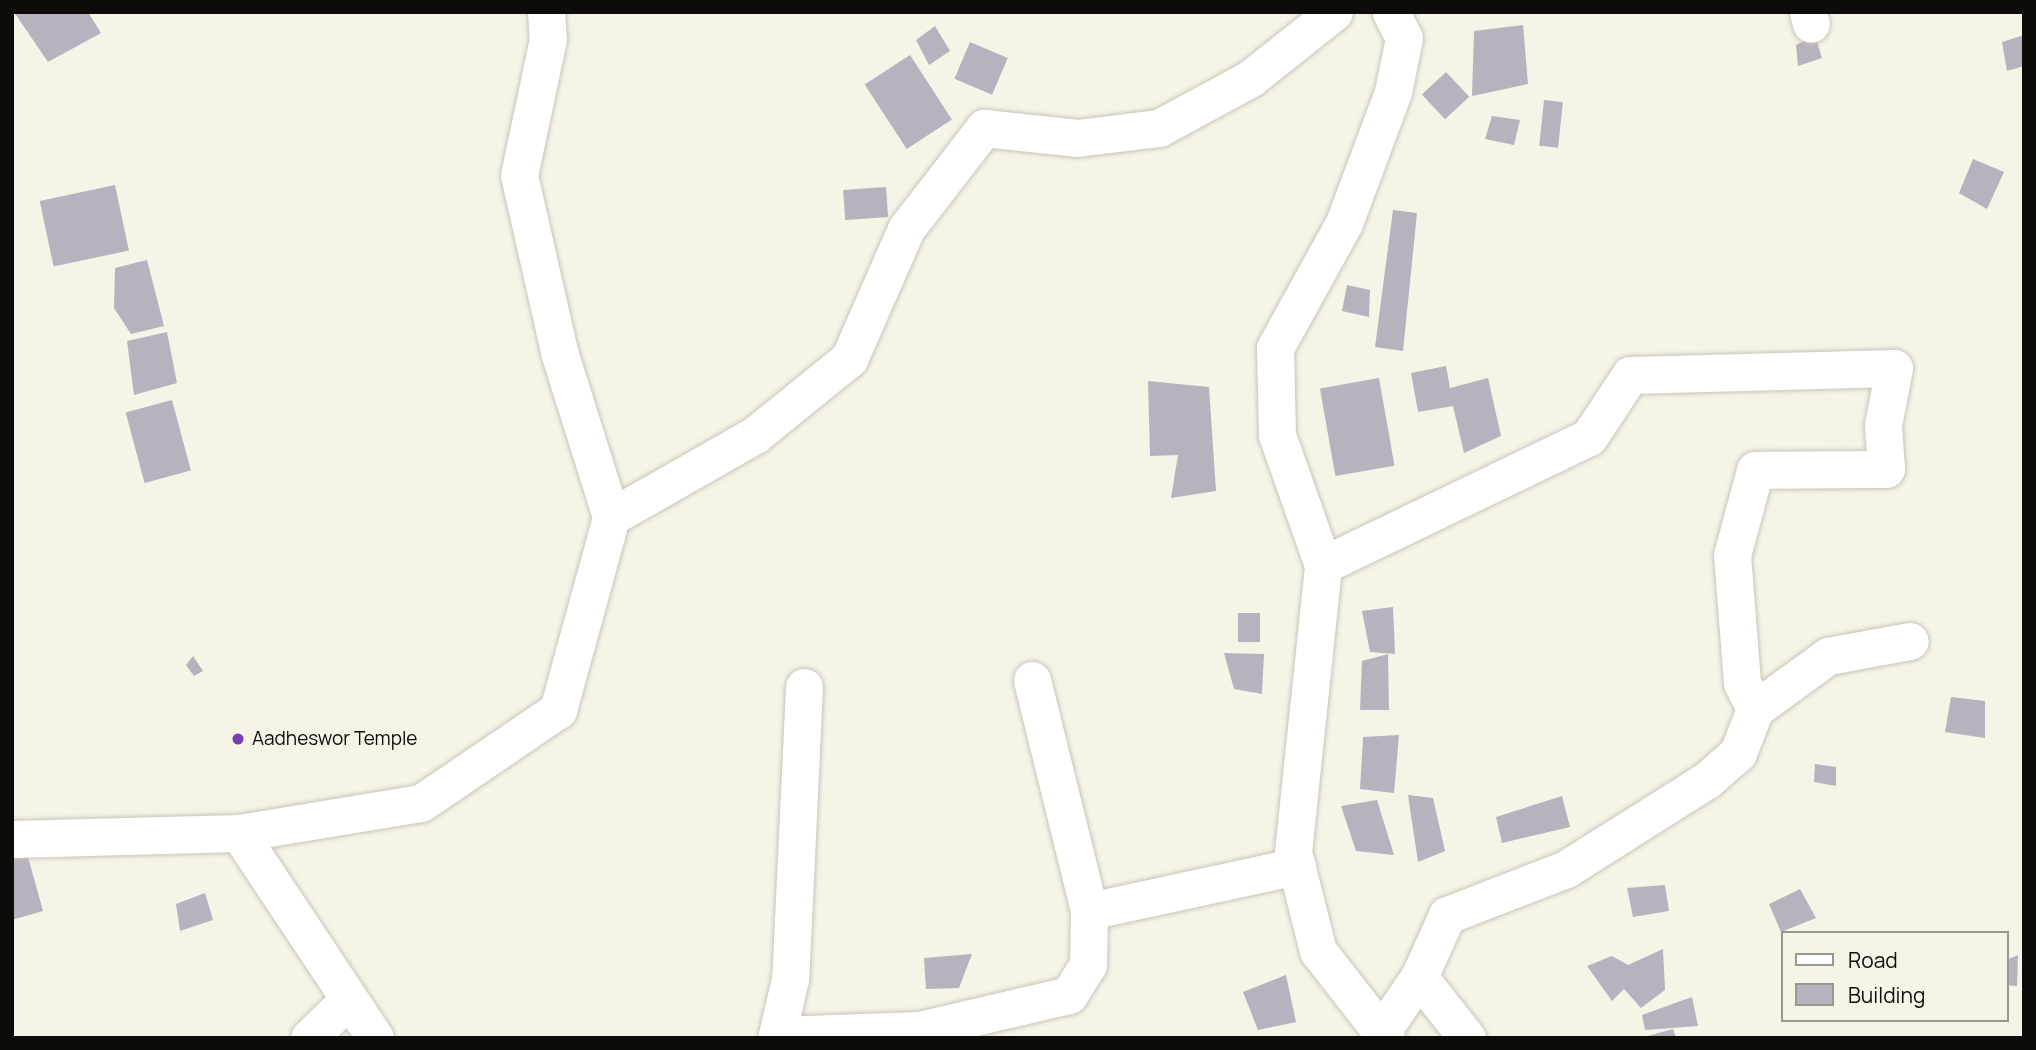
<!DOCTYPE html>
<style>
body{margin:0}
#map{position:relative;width:2036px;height:1050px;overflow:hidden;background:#f6f4e7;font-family:Manrope,sans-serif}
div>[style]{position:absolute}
.building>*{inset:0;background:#b7b2bd;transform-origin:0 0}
.roads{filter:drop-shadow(0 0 2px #c8c5b9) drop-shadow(0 0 2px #c8c5b9)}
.minor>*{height:37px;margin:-18.5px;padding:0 18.5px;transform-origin:18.5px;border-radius:18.5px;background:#fff}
.dots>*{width:19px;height:19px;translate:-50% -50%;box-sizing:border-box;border:4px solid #f6f4e7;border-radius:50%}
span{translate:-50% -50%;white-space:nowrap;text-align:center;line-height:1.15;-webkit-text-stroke:5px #f6f4e7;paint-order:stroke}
.poi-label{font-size:19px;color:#0d0c09}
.left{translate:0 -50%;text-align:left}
.frame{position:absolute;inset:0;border:14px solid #0d0c09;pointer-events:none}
.legend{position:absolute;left:1781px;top:931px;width:228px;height:91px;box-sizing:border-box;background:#f6f4e7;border:2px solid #99978e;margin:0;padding:9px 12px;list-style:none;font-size:21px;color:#0d0c09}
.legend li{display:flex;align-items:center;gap:14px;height:35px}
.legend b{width:35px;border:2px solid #99978e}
</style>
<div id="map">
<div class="building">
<i style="clip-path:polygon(14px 12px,88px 12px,101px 33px,48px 62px)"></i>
<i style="clip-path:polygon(1523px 25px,1528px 84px,1472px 96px,1474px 31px)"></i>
<i style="clip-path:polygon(935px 26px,950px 51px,929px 65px,916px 40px)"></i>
<i style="clip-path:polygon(1815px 35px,1822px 58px,1798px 66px,1796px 45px)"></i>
<i style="clip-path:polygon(2024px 35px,2024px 66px,2007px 71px,2002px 42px)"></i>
<i style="left:970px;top:42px;width:41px;height:40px;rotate:23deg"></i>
<i style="left:910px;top:55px;width:77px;height:54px;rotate:57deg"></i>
<i style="left:1446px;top:72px;width:34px;height:33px;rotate:47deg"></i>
<i style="left:1544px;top:100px;width:19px;height:46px;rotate:6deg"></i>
<i style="clip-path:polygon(1492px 116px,1520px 120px,1514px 145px,1485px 139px)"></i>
<i style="clip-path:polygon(1973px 159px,2004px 172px,1987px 209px,1959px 193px)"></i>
<i style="left:115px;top:185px;width:67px;height:77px;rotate:78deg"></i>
<i style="left:886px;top:187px;width:30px;height:43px;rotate:86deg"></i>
<i style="clip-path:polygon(1393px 210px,1417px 213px,1403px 351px,1375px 347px)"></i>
<i style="clip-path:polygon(147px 260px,164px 326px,131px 334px,114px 308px,115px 268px)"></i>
<i style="clip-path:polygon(1347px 285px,1370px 290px,1369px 317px,1342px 311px)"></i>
<i style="clip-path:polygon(167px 332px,177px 383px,134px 395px,127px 341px)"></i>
<i style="clip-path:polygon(1446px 366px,1450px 388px,1488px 378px,1501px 436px,1464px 453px,1453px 406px,1418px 412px,1411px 373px)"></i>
<i style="left:1379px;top:378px;width:89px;height:60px;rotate:80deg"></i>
<i style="clip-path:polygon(1148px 381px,1209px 387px,1216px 491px,1171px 498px,1178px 455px,1150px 456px)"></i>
<i style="left:172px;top:400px;width:73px;height:48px;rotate:75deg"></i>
<i style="clip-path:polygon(1393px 607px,1395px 654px,1370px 652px,1362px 611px)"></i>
<i style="left:1238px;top:613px;width:22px;height:29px"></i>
<i style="clip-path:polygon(1224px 653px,1264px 654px,1262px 694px,1234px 689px)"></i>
<i style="clip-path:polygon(1388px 654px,1389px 710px,1360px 710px,1362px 661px)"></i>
<i style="clip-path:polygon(193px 656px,203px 671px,194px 676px,186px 665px)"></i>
<i style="clip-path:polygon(1951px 697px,1985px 701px,1985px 738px,1945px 732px)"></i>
<i style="clip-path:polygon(1399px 735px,1394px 793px,1360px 789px,1363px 737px)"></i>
<i style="clip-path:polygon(1815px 764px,1836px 767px,1836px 786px,1814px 782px)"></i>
<i style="clip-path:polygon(1408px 795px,1433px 798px,1445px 851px,1418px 862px)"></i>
<i style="clip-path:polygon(1562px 796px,1570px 827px,1502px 843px,1496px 817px)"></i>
<i style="clip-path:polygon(1377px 800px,1394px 855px,1356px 851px,1341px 806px)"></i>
<i style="clip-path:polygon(25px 846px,43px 911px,12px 920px,12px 850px)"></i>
<i style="clip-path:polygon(1665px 885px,1669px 911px,1633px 917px,1627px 888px)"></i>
<i style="clip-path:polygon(1800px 889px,1816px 918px,1781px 932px,1769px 904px)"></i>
<i style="clip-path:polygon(205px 893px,213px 920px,180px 931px,176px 904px)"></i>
<i style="clip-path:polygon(1663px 949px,1665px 990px,1641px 1008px,1624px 989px,1612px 1001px,1587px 966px,1612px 956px,1628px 965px)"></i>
<i style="clip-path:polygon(972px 954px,959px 988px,926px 989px,924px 958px)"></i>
<i style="clip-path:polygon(2018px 955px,2017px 986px,2006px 985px,2006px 960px)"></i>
<i style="clip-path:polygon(1286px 975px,1296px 1022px,1258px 1030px,1243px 992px)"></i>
<i style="clip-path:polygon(1692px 997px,1698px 1026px,1645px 1030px,1642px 1015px)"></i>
<i style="clip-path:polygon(1673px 1029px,1676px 1038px,1644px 1038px,1644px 1037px)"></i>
</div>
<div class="roads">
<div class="minor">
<i style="left:546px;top:12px;width:27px;rotate:86deg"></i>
<i style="left:548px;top:39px;width:139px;rotate:102deg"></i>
<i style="left:519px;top:175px;width:185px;rotate:77.2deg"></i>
<i style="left:560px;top:355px;width:170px;rotate:72.5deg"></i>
<i style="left:1808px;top:12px;width:12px;rotate:76deg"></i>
<i style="left:1323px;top:565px;width:295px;rotate:-25.7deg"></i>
<i style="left:1589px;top:437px;width:74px;rotate:-56.5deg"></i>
<i style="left:1630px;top:375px;width:264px;rotate:-1.5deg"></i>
<i style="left:1894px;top:368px;width:58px;rotate:100.9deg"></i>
<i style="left:1883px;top:425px;width:44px;rotate:86.1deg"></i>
<i style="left:1886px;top:469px;width:131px;rotate:179.6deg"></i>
<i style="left:1755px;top:470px;width:88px;rotate:105.1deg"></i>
<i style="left:1732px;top:555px;width:128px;rotate:85.5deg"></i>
<i style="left:1742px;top:683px;width:29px;rotate:63deg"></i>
<i style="left:1032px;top:680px;width:238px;rotate:76.1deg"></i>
<i style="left:804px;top:687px;width:292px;rotate:92.7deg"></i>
<i style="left:790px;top:979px;width:57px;rotate:103.1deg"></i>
<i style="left:777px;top:1035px;width:142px;rotate:-2deg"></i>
<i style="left:919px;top:1030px;width:8px;rotate:90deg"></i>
<i style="left:239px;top:833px;width:246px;rotate:56.4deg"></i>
<i style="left:12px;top:839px;width:227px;rotate:-1.5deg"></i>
<i style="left:239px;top:833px;width:184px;rotate:-9.4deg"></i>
<i style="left:421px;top:803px;width:166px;rotate:-34.2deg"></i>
<i style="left:558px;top:710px;width:200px;rotate:-74.6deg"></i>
<i style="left:611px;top:517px;width:166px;rotate:-29.7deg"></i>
<i style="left:755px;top:435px;width:121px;rotate:-39deg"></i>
<i style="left:849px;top:359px;width:142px;rotate:-66.3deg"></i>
<i style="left:906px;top:229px;width:128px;rotate:-52.3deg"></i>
<i style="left:984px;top:128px;width:94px;rotate:6.1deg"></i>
<i style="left:1077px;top:138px;width:83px;rotate:-7deg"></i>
<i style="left:1159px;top:128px;width:105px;rotate:-28.5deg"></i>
<i style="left:1251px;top:78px;width:106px;rotate:-38.5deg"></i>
<i style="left:1419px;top:977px;width:78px;rotate:51.8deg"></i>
<i style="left:919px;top:1030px;width:154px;rotate:-13.1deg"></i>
<i style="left:1069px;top:995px;width:36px;rotate:-58deg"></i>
<i style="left:1088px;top:965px;width:54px;rotate:-88.9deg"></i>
<i style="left:1089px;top:911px;width:213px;rotate:-12.2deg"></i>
<i style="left:1382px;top:1031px;width:65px;rotate:-55.6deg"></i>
<i style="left:1419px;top:977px;width:68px;rotate:-65.7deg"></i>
<i style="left:1447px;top:915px;width:128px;rotate:-21.1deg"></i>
<i style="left:1566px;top:869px;width:167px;rotate:-32.3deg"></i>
<i style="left:1707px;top:780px;width:41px;rotate:-41.1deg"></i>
<i style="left:1738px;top:753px;width:47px;rotate:-68.9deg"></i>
<i style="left:1755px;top:709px;width:90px;rotate:-36deg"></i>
<i style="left:1828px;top:656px;width:83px;rotate:-10.4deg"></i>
<i style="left:309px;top:1038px;width:52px;rotate:-44.2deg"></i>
<i style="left:1386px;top:1038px;width:110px;rotate:-128deg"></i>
<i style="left:1318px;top:951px;width:102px;rotate:-104.2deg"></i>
<i style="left:1293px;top:852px;width:289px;rotate:-84deg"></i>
<i style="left:1323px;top:565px;width:138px;rotate:-109.5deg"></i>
<i style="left:1277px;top:435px;width:87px;rotate:-91.3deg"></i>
<i style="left:1275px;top:348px;width:143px;rotate:-61.1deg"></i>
<i style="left:1344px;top:223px;width:140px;rotate:-69.5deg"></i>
<i style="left:1393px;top:92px;width:55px;rotate:-78.5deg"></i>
<i style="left:1404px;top:38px;width:29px;rotate:-117deg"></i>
</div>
</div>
<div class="dots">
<i style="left:238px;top:739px;background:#793cb2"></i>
</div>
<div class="poi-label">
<span class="left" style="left:252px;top:739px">Aadheswor Temple</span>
</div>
<div class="frame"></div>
<ul class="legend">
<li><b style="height:9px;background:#fff"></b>Road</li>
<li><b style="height:19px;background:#b7b2bd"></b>Building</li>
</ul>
</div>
